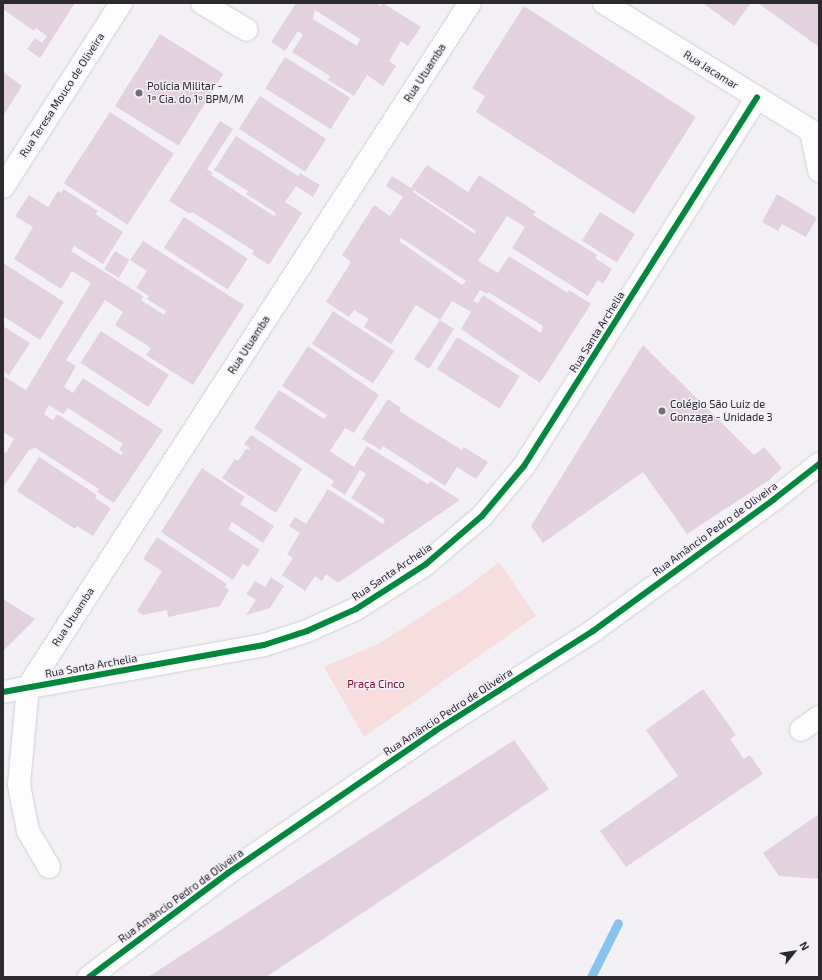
<!DOCTYPE html>
<meta charset="utf-8">
<style>
body{margin:0}
#map{position:relative;width:822px;height:980px;overflow:hidden;background:#f3f1f6;font-family:"Exo 2",sans-serif}
div>[style]{position:absolute}
.green>*{inset:0;background:#f8dddf}
.stream>*{height:9px;margin:-4.5px;padding:0 4.5px;transform-origin:4.5px;border-radius:4.5px;background:#86c4ee}
.building>*{inset:0;background:#e3d2de;transform-origin:0 0}
.roads{filter:drop-shadow(0 0 1px #d0cfd2) drop-shadow(0 0 1px #d0cfd2)}
.minor>*{height:22px;margin:-11px;padding:0 11px;transform-origin:11px;border-radius:11px;background:#fdfdfe}
.cycleway>*{height:6px;margin:-3px;padding:0 3px;transform-origin:3px;border-radius:3px;background:#00873e}
.dots>*{width:11px;height:11px;translate:-50% -50%;box-sizing:border-box;border:2px solid #f3eff8;border-radius:50%}
span{translate:-50% -50%;white-space:nowrap;text-align:center;line-height:1.15;-webkit-text-stroke:3px #f3eff8;paint-order:stroke}
.street-label{font-size:11px;color:#2c2a2d}
.poi-label{font-size:11px;color:#2c2a2d}
.left{translate:0 -50%;text-align:left}
.park-label{font-size:11px;color:#840f27}
.frame{position:absolute;inset:0;border:4px solid #2c2a2d;pointer-events:none}
.north{position:absolute;left:774px;top:932px;width:40px;height:40px;-webkit-text-stroke:3px #f3eff8;paint-order:stroke;rotate:60deg;font-size:11px;font-weight:700;line-height:16px;text-align:center;color:#2c2a2d}
.north::after{content:'';display:block;margin:auto;width:14px;height:18px;background:#2c2a2d;clip-path:polygon(50% 0,100% 100%,50% 72%,0 100%)}
</style>
<div id="map">
<div class="green">
<i style="clip-path:polygon(499px 562px,536px 616px,364px 737px,324px 667px,380px 643px,467px 587px)"></i>
</div>
<div class="stream">
<i style="left:591px;top:977px;width:60px;rotate:-63.4deg"></i>
</div>
<div class="building">
<i style="clip-path:polygon(3px 3px,75px 3px,40px 58px,27px 49px,35px 38px,42px 43px,47px 36px,36px 28px,34px 31px,3px 9px)"></i>
<i style="clip-path:polygon(evenodd,296px 3px,376px 3px,381px 6px,383px 3px,421px 27px,408px 46px,401px 41px,389px 61px,396px 66px,383px 86px,367px 75px,354px 96px,328px 80px,330px 76px,292px 52px,303px 35px,298px 31px,285px 51px,271px 42px,296px 3px,315px 10px,360px 39px,357px 46px,313px 19px,315px 10px)"></i>
<i style="clip-path:polygon(703px 3px,751px 3px,734px 26px)"></i>
<i style="clip-path:polygon(758px 3px,819px 3px,819px 47px)"></i>
<i style="clip-path:polygon(524px 6px,696px 117px,634px 214px,476px 112px,485px 96px,472px 88px)"></i>
<i style="left:160px;top:34px;width:75px;height:85px;rotate:32deg"></i>
<i style="left:285px;top:57px;width:77px;height:37px;rotate:32deg"></i>
<i style="clip-path:polygon(3px 72px,22px 86px,3px 116px)"></i>
<i style="left:260px;top:96px;width:79px;height:39px;rotate:33deg"></i>
<i style="left:110px;top:112px;width:76px;height:85px;rotate:33deg"></i>
<i style="clip-path:polygon(220px 121px,233px 129px,207px 169px,213px 173px,211px 175px,274px 216px,276px 213px,246px 194px,248px 191px,214px 170px,236px 136px,298px 176px,300px 173px,320px 185px,313px 197px,296px 186px,285px 202px,302px 213px,269px 265px,252px 254px,254px 251px,192px 212px,190px 214px,169px 201px)"></i>
<i style="clip-path:polygon(evenodd,427px 165px,468px 192px,479px 175px,536px 212px,533px 215px,597px 255px,595px 258px,612px 269px,603px 284px,598px 280px,588px 296px,512px 248px,525px 227px,507px 216px,478px 261px,498px 273px,509px 256px,568px 293px,569px 290px,591px 304px,540px 383px,461px 329px,471px 312px,452px 301px,440px 320px,454px 329px,429px 369px,414px 359px,440px 320px,416px 305px,391px 344px,364px 327px,369px 319px,354px 310px,349px 317px,326px 302px,351px 262px,342px 255px,374px 205px,390px 216px,403px 197px,386px 186px,392px 176px,411px 188px,427px 165px,414px 190px,476px 231px,475px 234px,413px 192px,414px 190px,427px 165px,401px 238px,466px 281px,462px 285px,399px 241px,401px 238px,427px 165px,480px 290px,487px 294px,488px 292px,543px 326px,541px 333px,483px 295px,478px 303px,473px 301px,480px 290px)"></i>
<i style="clip-path:polygon(evenodd,63px 189px,98px 211px,95px 214px,123px 232px,103px 264px,74px 246px,71px 251px,143px 296px,141px 300px,164px 315px,166px 311px,147px 299px,149px 296px,136px 288px,147px 271px,130px 260px,143px 241px,244px 305px,193px 385px,146px 355px,151px 348px,115px 325px,123px 312px,105px 300px,66px 360px,76px 366px,64px 387px,73px 393px,83px 378px,163px 430px,114px 503px,97px 492px,99px 489px,34px 447px,32px 450px,30px 449px,3px 487px,3px 451px,6px 453px,14px 439px,3px 432px,3px 376px,26px 390px,91px 283px,72px 271px,61px 289px,14px 259px,33px 227px,15px 216px,29px 195px,48px 207px,58px 191px,61px 193px,63px 189px,49px 405px,63px 414px,68px 408px,123px 444px,119px 450px,123px 452px,121px 455px,57px 414px,53px 420px,44px 414px,49px 405px)"></i>
<i style="clip-path:polygon(777px 194px,817px 218px,806px 237px,782px 224px,778px 231px,762px 222px)"></i>
<i style="left:600px;top:212px;width:41px;height:34px;rotate:32deg"></i>
<i style="left:184px;top:217px;width:76px;height:37px;rotate:33deg"></i>
<i style="left:115px;top:251px;width:17px;height:21px;rotate:31deg"></i>
<i style="clip-path:polygon(3px 263px,64px 302px,40px 340px,3px 316px)"></i>
<i style="left:333px;top:311px;width:73px;height:39px;rotate:33deg"></i>
<i style="clip-path:polygon(3px 326px,30px 343px,9px 375px,3px 371px)"></i>
<i style="left:101px;top:331px;width:81px;height:38px;rotate:33deg"></i>
<i style="left:457px;top:337px;width:74px;height:38px;rotate:32deg"></i>
<i style="clip-path:polygon(643px 345px,754px 455px,764px 447px,782px 468px,768px 481px,687px 534px,643px 472px,543px 543px,531px 526px)"></i>
<i style="clip-path:polygon(308px 346px,379px 395px,354px 433px,345px 428px,330px 451px,354px 467px,367px 446px,428px 484px,430px 481px,460px 500px,338px 583px,326px 574px,322px 581px,315px 576px,305px 591px,282px 575px,293px 558px,287px 554px,300px 533px,289px 526px,295px 517px,306px 524px,328px 489px,383px 524px,385px 520px,351px 498px,366px 474px,360px 470px,345px 495px,331px 486px,334px 481px,254px 428px,279px 390px,324px 419px,327px 415px,282px 386px)"></i>
<i style="clip-path:polygon(388px 399px,401px 408px,399px 411px,462px 450px,464px 447px,488px 462px,476px 479px,457px 467px,445px 486px,383px 446px,381px 450px,362px 439px)"></i>
<i style="clip-path:polygon(251px 435px,302px 469px,276px 513px,222px 478px,235px 459px,238px 461px,246px 449px,249px 450px,250px 448px,244px 444px)"></i>
<i style="clip-path:polygon(39px 457px,97px 495px,95px 498px,111px 508px,93px 536px,77px 526px,75px 529px,17px 491px)"></i>
<i style="clip-path:polygon(202px 468px,245px 497px,240px 504px,274px 526px,263px 543px,232px 522px,228px 529px,260px 550px,248px 567px,243px 564px,233px 580px,161px 532px)"></i>
<i style="clip-path:polygon(157px 537px,227px 584px,225px 587px,229px 590px,220px 606px,168px 617px,167px 610px,143px 615px,137px 611px,162px 571px,143px 559px)"></i>
<i style="clip-path:polygon(271px 577px,284px 586px,270px 608px,246px 615px,256px 600px,246px 594px,255px 581px,265px 587px)"></i>
<i style="clip-path:polygon(3px 599px,35px 619px,3px 651px)"></i>
<i style="clip-path:polygon(703px 689px,736px 735px,730px 739px,744px 759px,750px 755px,763px 774px,626px 867px,600px 831px,678px 776px,646px 730px)"></i>
<i style="clip-path:polygon(514px 740px,549px 789px,266px 977px,148px 977px)"></i>
<i style="clip-path:polygon(819px 814px,819px 879px,779px 876px,763px 853px)"></i>
</div>
<div class="roads">
<div class="minor">
<i style="left:202px;top:3px;width:52px;rotate:31deg"></i>
<i style="left:604px;top:3px;width:253px;rotate:31.7deg"></i>
<i style="left:811px;top:132px;width:40px;rotate:78deg"></i>
<i style="left:3px;top:187px;width:219px;rotate:-57.3deg"></i>
<i style="left:3px;top:692px;width:265px;rotate:-10.2deg"></i>
<i style="left:264px;top:645px;width:45px;rotate:-18deg"></i>
<i style="left:307px;top:631px;width:54px;rotate:-24.2deg"></i>
<i style="left:356px;top:609px;width:83px;rotate:-32.7deg"></i>
<i style="left:426px;top:564px;width:74px;rotate:-40.6deg"></i>
<i style="left:482px;top:516px;width:65px;rotate:-50deg"></i>
<i style="left:524px;top:466px;width:436px;rotate:-57.7deg"></i>
<i style="left:801px;top:730px;width:22px;rotate:-36deg"></i>
<i style="left:49px;top:867px;width:42px;rotate:-120.3deg"></i>
<i style="left:28px;top:831px;width:47px;rotate:-101.1deg"></i>
<i style="left:19px;top:785px;width:98px;rotate:-84.8deg"></i>
<i style="left:28px;top:687px;width:814px;rotate:-57.13deg"></i>
<i style="left:89px;top:977px;width:174px;rotate:-36.8deg"></i>
<i style="left:228px;top:873px;width:251px;rotate:-34.4deg"></i>
<i style="left:435px;top:731px;width:187px;rotate:-32.3deg"></i>
<i style="left:593px;top:631px;width:223px;rotate:-36deg"></i>
<i style="left:773px;top:500px;width:58px;rotate:-38deg"></i>
</div>
</div>
<div class="cycleway">
<i style="left:3px;top:692px;width:265px;rotate:-10.2deg"></i>
<i style="left:264px;top:645px;width:45px;rotate:-18deg"></i>
<i style="left:307px;top:631px;width:54px;rotate:-24.2deg"></i>
<i style="left:356px;top:609px;width:83px;rotate:-32.7deg"></i>
<i style="left:426px;top:564px;width:74px;rotate:-40.6deg"></i>
<i style="left:482px;top:516px;width:65px;rotate:-50deg"></i>
<i style="left:524px;top:466px;width:436px;rotate:-57.7deg"></i>
<i style="left:89px;top:977px;width:174px;rotate:-36.8deg"></i>
<i style="left:228px;top:873px;width:251px;rotate:-34.4deg"></i>
<i style="left:435px;top:731px;width:187px;rotate:-32.3deg"></i>
<i style="left:593px;top:631px;width:223px;rotate:-36deg"></i>
<i style="left:773px;top:500px;width:58px;rotate:-38deg"></i>
</div>
<div class="dots">
<i style="left:139px;top:93px;background:#727073"></i>
<i style="left:662px;top:411px;background:#727073"></i>
</div>
<div class="street-label">
<span style="left:711px;top:70px;rotate:32deg">Rua Jacamar</span>
<span style="left:425px;top:73px;rotate:-57deg">Rua Utuamba</span>
<span style="left:62px;top:95px;rotate:-57deg">Rua Teresa Mouco de Oliveira</span>
<span style="left:597px;top:332px;rotate:-58deg">Rua Santa Archelia</span>
<span style="left:249px;top:345px;rotate:-57deg">Rua Utuamba</span>
<span style="left:715px;top:529px;rotate:-36deg">Rua Amâncio Pedro de Oliveira</span>
<span style="left:392px;top:572px;rotate:-34deg">Rua Santa Archelia</span>
<span style="left:73px;top:617px;rotate:-57deg">Rua Utuamba</span>
<span style="left:91px;top:666px;rotate:-10deg">Rua Santa Archelia</span>
<span style="left:448px;top:712px;rotate:-33deg">Rua Amâncio Pedro de Oliveira</span>
<span style="left:181px;top:896px;rotate:-36deg">Rua Amâncio Pedro de Oliveira</span>
</div>
<div class="poi-label">
<span class="left" style="left:147px;top:93px">Polícia Militar -<br>1ª Cia. do 1º BPM/M</span>
<span class="left" style="left:670px;top:411px">Colégio São Luiz de<br>Gonzaga - Unidade 3</span>
</div>
<div class="park-label">
<span style="left:376px;top:684px">Praça Cinco</span>
</div>
<div class="frame"></div>
<div class="north">N</div>
</div>
